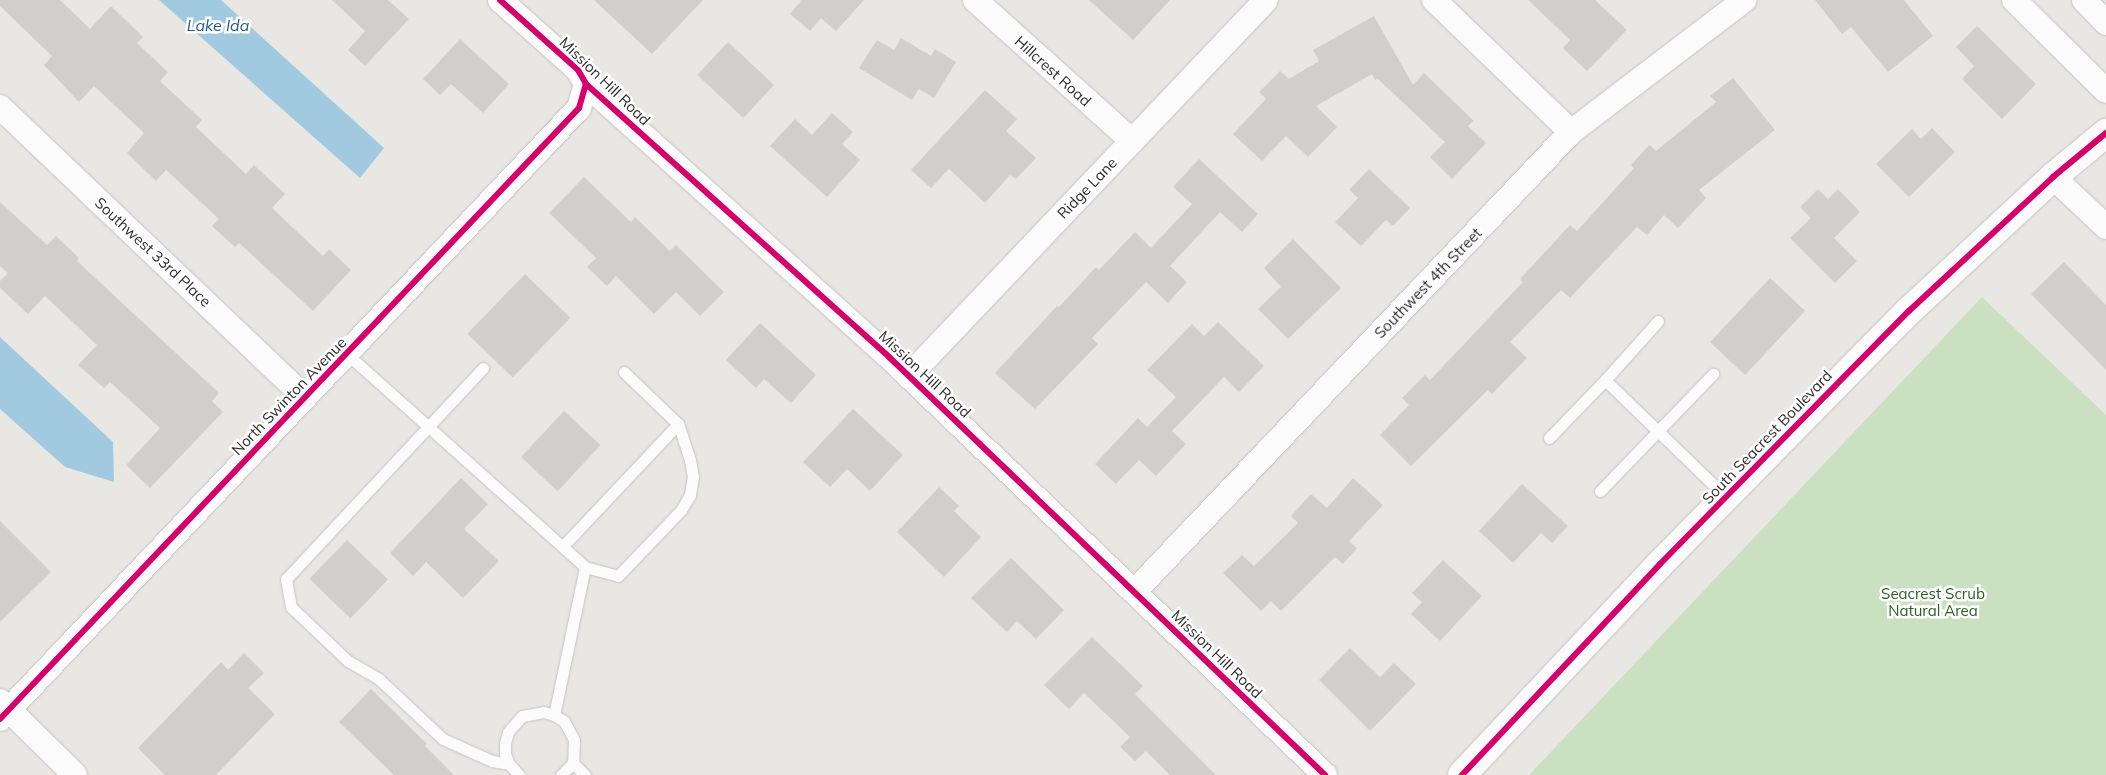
<!DOCTYPE html>
<style>
body{margin:0}
#map{position:relative;width:2106px;height:775px;overflow:hidden;background:#e9e7e4;font-family:Mulish,sans-serif}
div>[style]{position:absolute}
.green>*{inset:0;background:#cbe0c1}
.water>*{inset:0;background:#a1cae1}
.building>*{inset:0;background:#d1cfcd;transform-origin:0 0}
.roads{filter:drop-shadow(0 0 1px #c4c3c3) drop-shadow(0 0 1px #c4c3c3)}
.service>*{height:11px;margin:-5.5px;padding:0 5.5px;transform-origin:5.5px;border-radius:5.5px;background:#fcfbfb}
.minor>*{height:24px;margin:-12px;padding:0 12px;transform-origin:12px;border-radius:12px;background:#fcfbfb}
.tertiary>*{height:28px;margin:-14px;padding:0 14px;transform-origin:14px;border-radius:14px;background:#fcfbfb}
.cycleway>*{height:6px;margin:-3px;padding:0 3px;transform-origin:3px;border-radius:3px;background:#d6006c}
span{translate:-50% -50%;white-space:nowrap;text-align:center;line-height:1.15;-webkit-text-stroke:5px #fff;paint-order:stroke}
.street-label{font-size:15px;color:#2c2c2c}
.park-label{font-size:15px;color:#2b6124}
.water-label{font-size:16px;color:#1f5d8e;font-style:italic}
</style>
<div id="map">
<div class="green">
<i style="clip-path:polygon(1982px 297px,2106px 415px,2106px 775px,1529px 775px)"></i>
</div>
<div class="water">
<i style="clip-path:polygon(159px 0,221px 0,384px 148px,360px 178px)"></i>
<i style="clip-path:polygon(0 337px,113px 442px,114px 482px,65px 467px,0 409px)"></i>
</div>
<div class="building">
<i style="clip-path:polygon(0 0,60px 0,90px 29px,111px 6px,143px 37px,137px 43px,168px 72px,160px 81px,202px 120px,196px 127px,246px 174px,254px 165px,285px 194px,272px 208px,323px 256px,329px 249px,351px 270px,313px 311px,239px 243px,235px 247px,212px 226px,219px 219px,166px 170px,156px 181px,127px 153px,144px 133px,94px 86px,79px 102px,44px 65px,52px 56px,0 6px)"></i>
<i style="clip-path:polygon(332px 0,388px 0,409px 19px,365px 66px,348px 50px,365px 31px)"></i>
<i style="clip-path:polygon(594px 0,703px 0,652px 54px)"></i>
<i style="clip-path:polygon(800px 0,864px 0,836px 31px,821px 18px,810px 31px,790px 14px,801px 1px)"></i>
<i style="clip-path:polygon(1089px 0,1170px 0,1133px 40px)"></i>
<i style="clip-path:polygon(1528px 0,1595px 0,1627px 30px,1587px 71px,1563px 48px,1570px 40px)"></i>
<i style="clip-path:polygon(1815px 0,1904px 0,1933px 36px,1888px 72px,1851px 27px,1842px 34px)"></i>
<i style="clip-path:polygon(1374px 16px,1413px 85px,1424px 73px,1474px 121px,1468px 126px,1486px 143px,1452px 179px,1430px 157px,1445px 142px,1378px 79px,1375px 80px,1372px 74px,1316px 106px,1337px 127px,1308px 157px,1286px 136px,1262px 161px,1233px 134px,1266px 99px,1259px 92px,1280px 71px,1289px 79px,1319px 61px,1313px 50px)"></i>
<i style="clip-path:polygon(1977px 26px,2036px 84px,2002px 119px,1962px 79px,1974px 66px,1956px 47px)"></i>
<i style="clip-path:polygon(901px 38px,931px 56px,935px 49px,956px 62px,934px 98px,919px 89px,912px 100px,859px 68px,877px 40px,894px 50px)"></i>
<i style="clip-path:polygon(460px 39px,509px 84px,483px 113px,451px 84px,440px 95px,423px 79px)"></i>
<i style="left:728px;top:42px;width:63px;height:45px;rotate:43deg"></i>
<i style="clip-path:polygon(1733px 78px,1775px 130px,1699px 190px,1706px 198px,1678px 228px,1664px 215px,1647px 235px,1637px 227px,1570px 298px,1561px 290px,1510px 342px,1527px 358px,1492px 394px,1488px 390px,1411px 466px,1380px 435px,1409px 405px,1402px 398px,1425px 375px,1430px 380px,1523px 282px,1520px 279px,1570px 225px,1577px 231px,1634px 168px,1631px 165px,1649px 145px,1656px 151px,1716px 102px,1710px 96px)"></i>
<i style="clip-path:polygon(985px 90px,1017px 119px,1006px 131px,1036px 158px,1016px 179px,1010px 175px,985px 203px,949px 169px,931px 188px,911px 170px)"></i>
<i style="clip-path:polygon(832px 113px,853px 132px,842px 144px,860px 160px,827px 197px,770px 146px,795px 119px,812px 135px)"></i>
<i style="clip-path:polygon(1932px 128px,1955px 152px,1909px 197px,1876px 164px,1912px 129px,1921px 139px)"></i>
<i style="clip-path:polygon(1199px 159px,1258px 214px,1242px 232px,1220px 212px,1170px 266px,1187px 282px,1168px 303px,1146px 282px,1092px 338px,1098px 344px,1035px 409px,995px 373px,1057px 306px,1059px 307px,1096px 267px,1099px 270px,1135px 232px,1151px 248px,1192px 204px,1173px 187px)"></i>
<i style="clip-path:polygon(1369px 169px,1410px 208px,1393px 226px,1386px 220px,1361px 246px,1335px 222px,1358px 198px,1349px 190px)"></i>
<i style="clip-path:polygon(584px 177px,631px 222px,635px 217px,670px 251px,676px 245px,724px 292px,700px 316px,676px 292px,654px 314px,616px 276px,607px 286px,587px 267px,596px 258px,549px 213px)"></i>
<i style="clip-path:polygon(1818px 189px,1828px 199px,1838px 189px,1860px 212px,1834px 238px,1857px 261px,1835px 283px,1790px 238px,1811px 218px,1800px 207px)"></i>
<i style="clip-path:polygon(0 202px,47px 245px,56px 236px,79px 258px,77px 261px,219px 393px,212px 401px,223px 412px,150px 488px,126px 465px,160px 428px,110px 382px,104px 388px,78px 365px,97px 345px,45px 296px,28px 314px,0 288px,0 281px,8px 273px,0 266px)"></i>
<i style="clip-path:polygon(1293px 239px,1341px 288px,1288px 339px,1258px 309px,1281px 287px,1264px 268px)"></i>
<i style="clip-path:polygon(2064px 262px,2106px 305px,2106px 370px,2031px 294px)"></i>
<i style="left:525px;top:274px;width:63px;height:83px;rotate:44deg"></i>
<i style="left:1770px;top:278px;width:48px;height:88px;rotate:43deg"></i>
<i style="clip-path:polygon(1218px 322px,1264px 366px,1239px 392px,1224px 377px,1172px 431px,1186px 444px,1156px 476px,1139px 460px,1116px 484px,1095px 464px,1138px 418px,1147px 427px,1176px 397px,1147px 370px,1192px 324px,1204px 336px)"></i>
<i style="clip-path:polygon(760px 323px,816px 375px,791px 403px,764px 379px,756px 388px,726px 360px)"></i>
<i style="clip-path:polygon(853px 409px,903px 455px,870px 491px,847px 469px,830px 487px,803px 462px)"></i>
<i style="left:564px;top:411px;width:50px;height:63px;rotate:43deg"></i>
<i style="clip-path:polygon(461px 478px,488px 504px,464px 529px,499px 561px,463px 598px,426px 562px,413px 576px,390px 553px)"></i>
<i style="clip-path:polygon(1353px 478px,1383px 505px,1349px 541px,1357px 548px,1343px 564px,1335px 557px,1281px 611px,1271px 601px,1261px 611px,1223px 573px,1242px 555px,1254px 566px,1298px 523px,1291px 516px,1311px 494px,1327px 508px)"></i>
<i style="clip-path:polygon(1522px 484px,1568px 526px,1552px 543px,1541px 533px,1513px 563px,1479px 531px)"></i>
<i style="clip-path:polygon(939px 487px,959px 506px,954px 511px,981px 537px,944px 577px,897px 532px)"></i>
<i style="clip-path:polygon(0 521px,51px 572px,0 622px)"></i>
<i style="left:347px;top:540px;width:57px;height:54px;rotate:44deg"></i>
<i style="clip-path:polygon(1011px 558px,1064px 610px,1036px 639px,1017px 621px,1007px 632px,971px 598px)"></i>
<i style="clip-path:polygon(1443px 560px,1482px 596px,1440px 641px,1411px 614px,1422px 602px,1412px 593px)"></i>
<i style="clip-path:polygon(1092px 637px,1143px 686px,1135px 694px,1216px 775px,1170px 775px,1146px 751px,1135px 761px,1120px 747px,1130px 737px,1084px 693px,1069px 709px,1044px 685px)"></i>
<i style="clip-path:polygon(1350px 648px,1380px 677px,1394px 663px,1416px 684px,1370px 731px,1319px 680px)"></i>
<i style="clip-path:polygon(244px 653px,264px 673px,248px 688px,275px 714px,216px 775px,165px 775px,138px 748px,221px 662px,228px 670px)"></i>
<i style="clip-path:polygon(371px 689px,427px 744px,425px 746px,454px 775px,394px 775px,339px 722px)"></i>
</div>
<div class="roads">
<div class="service">
<i style="left:1658px;top:321px;width:79px;rotate:131.9deg"></i>
<i style="left:1605px;top:380px;width:168px;rotate:44deg"></i>
<i style="left:347px;top:354px;width:319px;rotate:41.8deg"></i>
<i style="left:585px;top:567px;width:151px;rotate:101.8deg"></i>
<i style="left:483px;top:368px;width:289px;rotate:133deg"></i>
<i style="left:286px;top:579px;width:28px;rotate:80deg"></i>
<i style="left:291px;top:607px;width:79px;rotate:43.5deg"></i>
<i style="left:348px;top:661px;width:36px;rotate:30deg"></i>
<i style="left:379px;top:679px;width:88px;rotate:43.2deg"></i>
<i style="left:443px;top:739px;width:54px;rotate:24.2deg"></i>
<i style="left:492px;top:761px;width:17px;rotate:10deg"></i>
<i style="left:1549px;top:438px;width:81px;rotate:-46deg"></i>
<i style="left:1600px;top:491px;width:163px;rotate:-46deg"></i>
<i style="left:563px;top:546px;width:168px;rotate:-46.7deg"></i>
<i style="left:585px;top:567px;width:34px;rotate:15deg"></i>
<i style="left:618px;top:576px;width:91px;rotate:-46.3deg"></i>
<i style="left:681px;top:510px;width:17px;rotate:-59deg"></i>
<i style="left:690px;top:495px;width:18px;rotate:-81deg"></i>
<i style="left:693px;top:477px;width:17px;rotate:-100deg"></i>
<i style="left:690px;top:460px;width:38px;rotate:-108deg"></i>
<i style="left:678px;top:424px;width:75px;rotate:-136.1deg"></i>
<i style="left:573px;top:763px;width:17px;rotate:45deg"></i>
<i style="left:519px;top:775px;width:15px;rotate:-132deg"></i>
<i style="left:509px;top:764px;width:11px;rotate:-112deg"></i>
<i style="left:505px;top:754px;width:11px;rotate:-90deg"></i>
<i style="left:505px;top:743px;width:11px;rotate:-75deg"></i>
<i style="left:508px;top:732px;width:21px;rotate:-49deg"></i>
<i style="left:522px;top:716px;width:22px;rotate:-10deg"></i>
<i style="left:544px;top:712px;width:10px;rotate:17deg"></i>
<i style="left:554px;top:715px;width:12px;rotate:31deg"></i>
<i style="left:564px;top:721px;width:21px;rotate:62deg"></i>
<i style="left:574px;top:740px;width:23px;rotate:92deg"></i>
<i style="left:573px;top:763px;width:17px;rotate:135deg"></i>
</div>
<div class="minor">
<i style="left:500px;top:0;width:105px;rotate:41.9deg"></i>
<i style="left:578px;top:70px;width:16px;rotate:60deg"></i>
<i style="left:586px;top:84px;width:408px;rotate:42deg"></i>
<i style="left:889px;top:357px;width:604px;rotate:43.79deg"></i>
<i style="left:975px;top:0;width:211px;rotate:41.9deg"></i>
<i style="left:1434px;top:0;width:190px;rotate:43.9deg"></i>
<i style="left:2014px;top:0;width:129px;rotate:44.7deg"></i>
<i style="left:2084px;top:0;width:32px;rotate:46deg"></i>
<i style="left:0;top:107px;width:421px;rotate:43.6deg"></i>
<i style="left:2053px;top:177px;width:73px;rotate:43.3deg"></i>
<i style="left:909px;top:376px;width:518px;rotate:-46.48deg"></i>
<i style="left:1134px;top:592px;width:634px;rotate:-46.47deg"></i>
<i style="left:1571px;top:132px;width:218px;rotate:-37.3deg"></i>
<i style="left:0;top:701px;width:105px;rotate:44.6deg"></i>
<i style="left:0;top:719px;width:842px;rotate:-46.54deg"></i>
<i style="left:579px;top:108px;width:25px;rotate:-74deg"></i>
</div>
<div class="tertiary">
<i style="left:1462px;top:775px;width:289px;rotate:-46.8deg"></i>
<i style="left:1660px;top:564px;width:355px;rotate:-45.5deg"></i>
<i style="left:1909px;top:311px;width:197px;rotate:-42.9deg"></i>
<i style="left:2053px;top:177px;width:69px;rotate:-39.7deg"></i>
</div>
</div>
<div class="cycleway">
<i style="left:500px;top:0;width:105px;rotate:41.9deg"></i>
<i style="left:578px;top:70px;width:16px;rotate:60deg"></i>
<i style="left:586px;top:84px;width:408px;rotate:42deg"></i>
<i style="left:889px;top:357px;width:604px;rotate:43.79deg"></i>
<i style="left:0;top:719px;width:842px;rotate:-46.54deg"></i>
<i style="left:579px;top:108px;width:25px;rotate:-74deg"></i>
<i style="left:1462px;top:775px;width:289px;rotate:-46.8deg"></i>
<i style="left:1660px;top:564px;width:355px;rotate:-45.5deg"></i>
<i style="left:1909px;top:311px;width:197px;rotate:-42.9deg"></i>
<i style="left:2053px;top:177px;width:69px;rotate:-39.7deg"></i>
</div>
<div class="street-label">
<span style="left:1053px;top:71px;rotate:42deg">Hillcrest Road</span>
<span style="left:605px;top:81px;rotate:44deg">Mission Hill Road</span>
<span style="left:1087px;top:188px;rotate:-46deg">Ridge Lane</span>
<span style="left:153px;top:252px;rotate:43deg">Southwest 33rd Place</span>
<span style="left:1428px;top:283px;rotate:-46deg">Southwest 4th Street</span>
<span style="left:925px;top:374px;rotate:43deg">Mission Hill Road</span>
<span style="left:289px;top:396px;rotate:-46deg">North Swinton Avenue</span>
<span style="left:1767px;top:437px;rotate:-46deg">South Seacrest Boulevard</span>
<span style="left:1217px;top:654px;rotate:44deg">Mission Hill Road</span>
</div>
<div class="park-label">
<span style="left:1933px;top:602px">Seacrest Scrub<br>Natural Area</span>
</div>
<div class="water-label">
<span style="left:218px;top:25px">Lake Ida</span>
</div>
</div>
